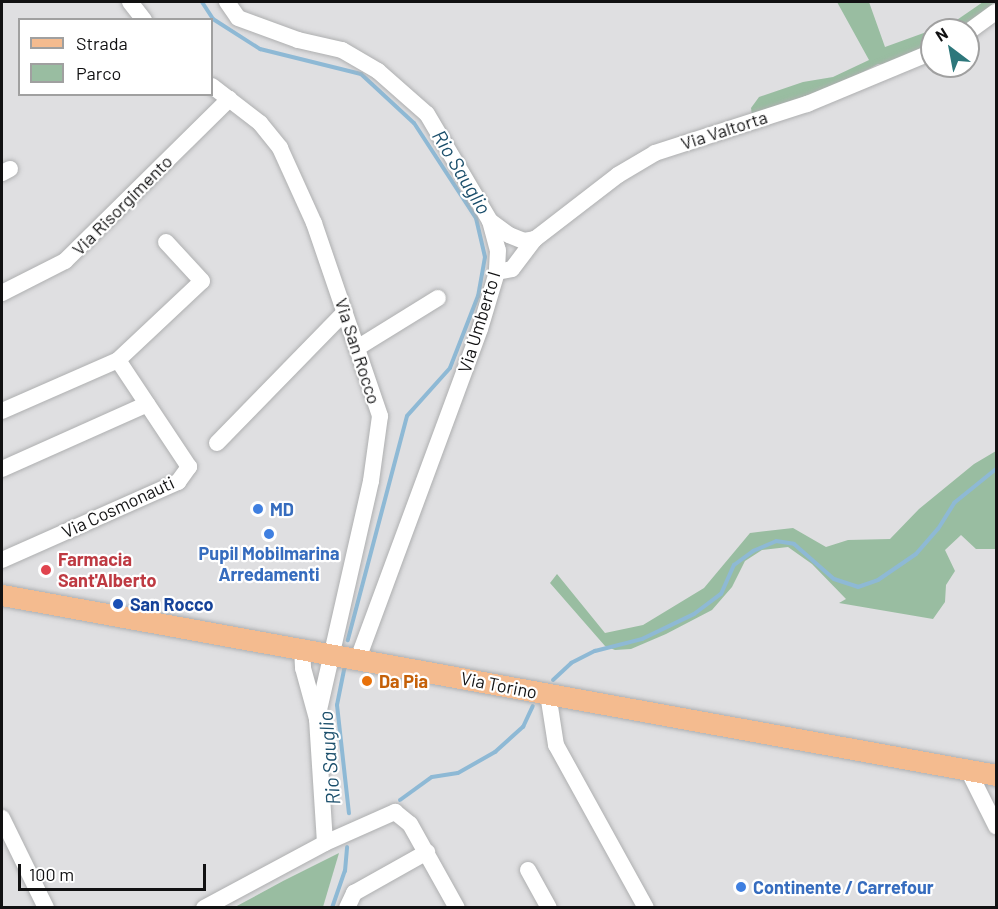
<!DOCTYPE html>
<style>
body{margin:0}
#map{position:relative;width:998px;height:909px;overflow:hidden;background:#dfdfe1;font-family:Barlow,sans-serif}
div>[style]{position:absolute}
.green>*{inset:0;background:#99bda1}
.stream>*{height:4px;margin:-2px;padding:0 2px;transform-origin:2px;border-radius:2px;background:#8eb9d5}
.roads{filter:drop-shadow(0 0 2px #aeafb0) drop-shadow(0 0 2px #aeafb0)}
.minor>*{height:16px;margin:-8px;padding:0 8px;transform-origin:8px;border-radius:8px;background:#fff}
.major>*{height:21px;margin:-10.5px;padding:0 10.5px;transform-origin:10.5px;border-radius:10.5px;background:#f4bb8f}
.dots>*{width:16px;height:16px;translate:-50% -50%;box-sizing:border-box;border:3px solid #fff;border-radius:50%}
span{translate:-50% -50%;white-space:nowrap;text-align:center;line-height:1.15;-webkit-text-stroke:4.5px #fff;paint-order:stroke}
.street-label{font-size:18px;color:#111112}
.shop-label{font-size:18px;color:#366cbe;font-weight:700}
.left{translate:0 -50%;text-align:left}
.health-label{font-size:18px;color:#be3a42;font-weight:700}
.transit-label{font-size:18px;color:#164399;font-weight:700}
.food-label{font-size:18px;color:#c56008;font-weight:700}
.water-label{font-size:20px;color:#1a4e6b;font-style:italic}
.frame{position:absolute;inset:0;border:3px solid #111112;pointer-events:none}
.legend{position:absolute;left:18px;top:18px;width:195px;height:78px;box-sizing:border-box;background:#fff;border:2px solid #a0a0a0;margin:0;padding:8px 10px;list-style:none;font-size:18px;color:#111112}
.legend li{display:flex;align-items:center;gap:12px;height:30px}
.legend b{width:30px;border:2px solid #a0a0a0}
.north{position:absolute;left:920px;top:18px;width:60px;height:60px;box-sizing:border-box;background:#fff;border:2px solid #a0a0a0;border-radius:50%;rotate:328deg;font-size:16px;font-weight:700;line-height:24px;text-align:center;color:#111112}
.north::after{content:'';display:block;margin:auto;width:21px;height:27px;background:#2d777b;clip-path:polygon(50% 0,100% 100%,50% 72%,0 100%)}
.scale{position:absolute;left:18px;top:864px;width:188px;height:27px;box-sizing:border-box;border:3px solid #111112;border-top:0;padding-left:8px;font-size:18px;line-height:21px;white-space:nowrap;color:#111112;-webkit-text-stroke:4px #fff;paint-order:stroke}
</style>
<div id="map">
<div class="green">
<i style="clip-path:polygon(837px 2px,869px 2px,885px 47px,932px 30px,932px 43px,886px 64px,878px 64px,833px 88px,752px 116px,751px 108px,759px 97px,803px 82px,833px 77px,869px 60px)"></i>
<i style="clip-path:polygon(983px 2px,996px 4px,959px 30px,933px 30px,951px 24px)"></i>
<i style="clip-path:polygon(996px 451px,996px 549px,976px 549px,961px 535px,945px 550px,955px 571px,946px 585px,945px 602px,933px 619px,839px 603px,846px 599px,812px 564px,788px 547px,762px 550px,745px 561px,732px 587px,712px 610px,666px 634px,631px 649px,615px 650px,605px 646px,550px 583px,557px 574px,605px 633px,643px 625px,704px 588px,750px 533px,793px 528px,826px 547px,848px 540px,890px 539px,919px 509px,974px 464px)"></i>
<i style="clip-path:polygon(339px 853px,323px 907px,235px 907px,283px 881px)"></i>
</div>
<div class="stream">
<i style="left:202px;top:2px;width:20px;rotate:57deg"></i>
<i style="left:213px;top:19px;width:56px;rotate:32.6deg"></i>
<i style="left:260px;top:49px;width:104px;rotate:13.9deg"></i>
<i style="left:361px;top:74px;width:72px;rotate:42.8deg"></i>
<i style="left:414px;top:123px;width:113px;rotate:56.9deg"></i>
<i style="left:476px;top:218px;width:40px;rotate:77deg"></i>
<i style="left:485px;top:257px;width:40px;rotate:100deg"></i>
<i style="left:478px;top:296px;width:77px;rotate:111.3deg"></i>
<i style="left:450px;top:368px;width:64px;rotate:131.9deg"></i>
<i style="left:407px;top:416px;width:232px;rotate:104.8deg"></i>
<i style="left:345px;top:665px;width:41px;rotate:101.3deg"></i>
<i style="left:337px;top:705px;width:109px;rotate:83.7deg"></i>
<i style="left:553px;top:680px;width:25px;rotate:-43deg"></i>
<i style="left:571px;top:663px;width:27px;rotate:-27deg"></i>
<i style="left:595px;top:651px;width:49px;rotate:-14.3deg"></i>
<i style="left:642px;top:639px;width:58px;rotate:-25.7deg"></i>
<i style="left:694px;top:614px;width:34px;rotate:-37deg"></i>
<i style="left:721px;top:594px;width:32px;rotate:-66deg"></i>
<i style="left:734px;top:565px;width:24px;rotate:-36deg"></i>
<i style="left:753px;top:551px;width:25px;rotate:-23deg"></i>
<i style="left:776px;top:541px;width:18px;rotate:9deg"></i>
<i style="left:794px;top:544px;width:53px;rotate:41.2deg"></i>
<i style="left:834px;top:579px;width:25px;rotate:18deg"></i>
<i style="left:858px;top:587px;width:21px;rotate:-19deg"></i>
<i style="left:878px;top:580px;width:46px;rotate:-34.4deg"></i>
<i style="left:916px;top:554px;width:33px;rotate:-49deg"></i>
<i style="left:938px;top:529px;width:31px;rotate:-58deg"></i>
<i style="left:954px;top:503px;width:54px;rotate:-39deg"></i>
<i style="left:400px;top:800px;width:39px;rotate:-36deg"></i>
<i style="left:432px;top:777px;width:26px;rotate:-9deg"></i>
<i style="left:458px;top:773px;width:43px;rotate:-29.6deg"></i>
<i style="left:495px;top:752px;width:38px;rotate:-42deg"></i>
<i style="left:523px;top:727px;width:23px;rotate:-65deg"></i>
<i style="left:332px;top:908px;width:39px;rotate:-71deg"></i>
<i style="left:345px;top:871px;width:24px;rotate:-85deg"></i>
</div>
<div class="roads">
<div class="minor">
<i style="left:130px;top:2px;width:23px;rotate:52deg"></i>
<i style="left:227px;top:2px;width:19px;rotate:55deg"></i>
<i style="left:238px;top:18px;width:64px;rotate:20.1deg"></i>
<i style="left:298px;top:40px;width:45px;rotate:12.8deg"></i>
<i style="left:342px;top:50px;width:42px;rotate:30.3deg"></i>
<i style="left:378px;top:71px;width:65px;rotate:41.3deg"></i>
<i style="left:427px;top:114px;width:124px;rotate:59.5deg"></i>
<i style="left:490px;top:221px;width:30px;rotate:75deg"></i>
<i style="left:498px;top:250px;width:22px;rotate:93deg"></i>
<i style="left:497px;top:272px;width:59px;rotate:106.6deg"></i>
<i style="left:480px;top:329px;width:351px;rotate:110.3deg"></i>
<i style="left:968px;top:32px;width:34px;rotate:-36deg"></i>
<i style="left:212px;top:86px;width:61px;rotate:37.6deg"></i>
<i style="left:260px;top:123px;width:32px;rotate:51deg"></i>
<i style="left:280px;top:148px;width:82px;rotate:65.6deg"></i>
<i style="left:314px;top:223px;width:204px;rotate:71.1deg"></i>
<i style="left:380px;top:416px;width:66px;rotate:97.9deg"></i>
<i style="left:371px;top:481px;width:244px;rotate:102.8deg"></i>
<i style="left:2px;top:173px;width:9px;rotate:-27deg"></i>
<i style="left:490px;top:221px;width:24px;rotate:36deg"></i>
<i style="left:509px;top:235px;width:16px;rotate:22deg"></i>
<i style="left:524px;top:241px;width:11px;rotate:-10deg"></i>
<i style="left:535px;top:239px;width:105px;rotate:-37.6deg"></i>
<i style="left:618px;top:175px;width:43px;rotate:-30.7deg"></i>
<i style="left:655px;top:153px;width:160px;rotate:-17.9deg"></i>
<i style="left:807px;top:104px;width:135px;rotate:-22.6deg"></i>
<i style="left:497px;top:272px;width:15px;rotate:-11deg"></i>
<i style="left:512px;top:269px;width:38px;rotate:-53deg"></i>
<i style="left:2px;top:293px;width:71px;rotate:-26.9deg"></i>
<i style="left:65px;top:261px;width:231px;rotate:-44.6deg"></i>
<i style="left:357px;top:348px;width:95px;rotate:-31.7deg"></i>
<i style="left:2px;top:411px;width:127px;rotate:-23.7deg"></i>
<i style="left:217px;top:443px;width:183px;rotate:-45.7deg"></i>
<i style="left:2px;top:469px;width:159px;rotate:-24.1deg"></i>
<i style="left:2px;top:560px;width:193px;rotate:-23.9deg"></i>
<i style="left:178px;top:482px;width:19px;rotate:-54deg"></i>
<i style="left:189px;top:467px;width:128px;rotate:-123.6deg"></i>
<i style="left:118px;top:360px;width:115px;rotate:-43.2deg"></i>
<i style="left:202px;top:281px;width:53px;rotate:-132.7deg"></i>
<i style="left:302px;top:648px;width:20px;rotate:87deg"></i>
<i style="left:303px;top:668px;width:53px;rotate:74.6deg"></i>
<i style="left:317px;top:719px;width:124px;rotate:86.3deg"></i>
<i style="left:548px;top:694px;width:52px;rotate:81.1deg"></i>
<i style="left:556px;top:745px;width:186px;rotate:61.1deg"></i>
<i style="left:968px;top:770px;width:63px;rotate:63.4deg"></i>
<i style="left:2px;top:818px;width:100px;rotate:63.9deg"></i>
<i style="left:528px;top:870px;width:43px;rotate:61.1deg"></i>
<i style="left:204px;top:908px;width:137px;rotate:-28.2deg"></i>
<i style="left:325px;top:843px;width:77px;rotate:-23.9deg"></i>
<i style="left:395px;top:812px;width:19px;rotate:39deg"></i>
<i style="left:410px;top:824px;width:96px;rotate:60.8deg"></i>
<i style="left:347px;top:908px;width:17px;rotate:-65deg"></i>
<i style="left:354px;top:893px;width:84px;rotate:-29.3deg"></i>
</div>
<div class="major">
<i style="left:2px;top:595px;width:1010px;rotate:10.26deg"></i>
</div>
</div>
<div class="dots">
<i style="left:258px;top:509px;background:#3f7fe0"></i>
<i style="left:269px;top:534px;background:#3f7fe0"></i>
<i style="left:46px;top:570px;background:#e0444e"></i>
<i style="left:118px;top:604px;background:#1a4fb4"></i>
<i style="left:367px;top:681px;background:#e8710a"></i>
<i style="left:741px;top:887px;background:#3f7fe0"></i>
</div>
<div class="street-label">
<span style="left:724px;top:130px;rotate:-18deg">Via Valtorta</span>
<span style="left:122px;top:205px;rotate:-45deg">Via Risorgimento</span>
<span style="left:479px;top:322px;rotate:-73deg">Via Umberto I</span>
<span style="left:358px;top:351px;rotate:72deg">Via San Rocco</span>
<span style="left:118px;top:507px;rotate:-25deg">Via Cosmonauti</span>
<span style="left:499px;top:685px;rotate:11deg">Via Torino</span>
</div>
<div class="shop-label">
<span class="left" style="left:270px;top:509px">MD</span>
<span style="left:269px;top:564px">Pupil Mobilmarina<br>Arredamenti</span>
<span class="left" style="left:753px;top:887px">Continente / Carrefour</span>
</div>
<div class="health-label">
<span class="left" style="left:58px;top:570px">Farmacia<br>Sant'Alberto</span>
</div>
<div class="transit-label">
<span class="left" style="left:130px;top:604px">San Rocco</span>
</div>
<div class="food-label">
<span class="left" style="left:379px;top:681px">Da Pia</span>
</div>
<div class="water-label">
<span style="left:462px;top:172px;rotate:59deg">Rio Sauglio</span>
<span style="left:329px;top:758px;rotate:-95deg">Rio Sauglio</span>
</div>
<div class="frame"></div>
<ul class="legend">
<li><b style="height:8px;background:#f4bb8f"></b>Strada</li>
<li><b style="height:16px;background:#99bda1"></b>Parco</li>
</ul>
<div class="north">N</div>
<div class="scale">100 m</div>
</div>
